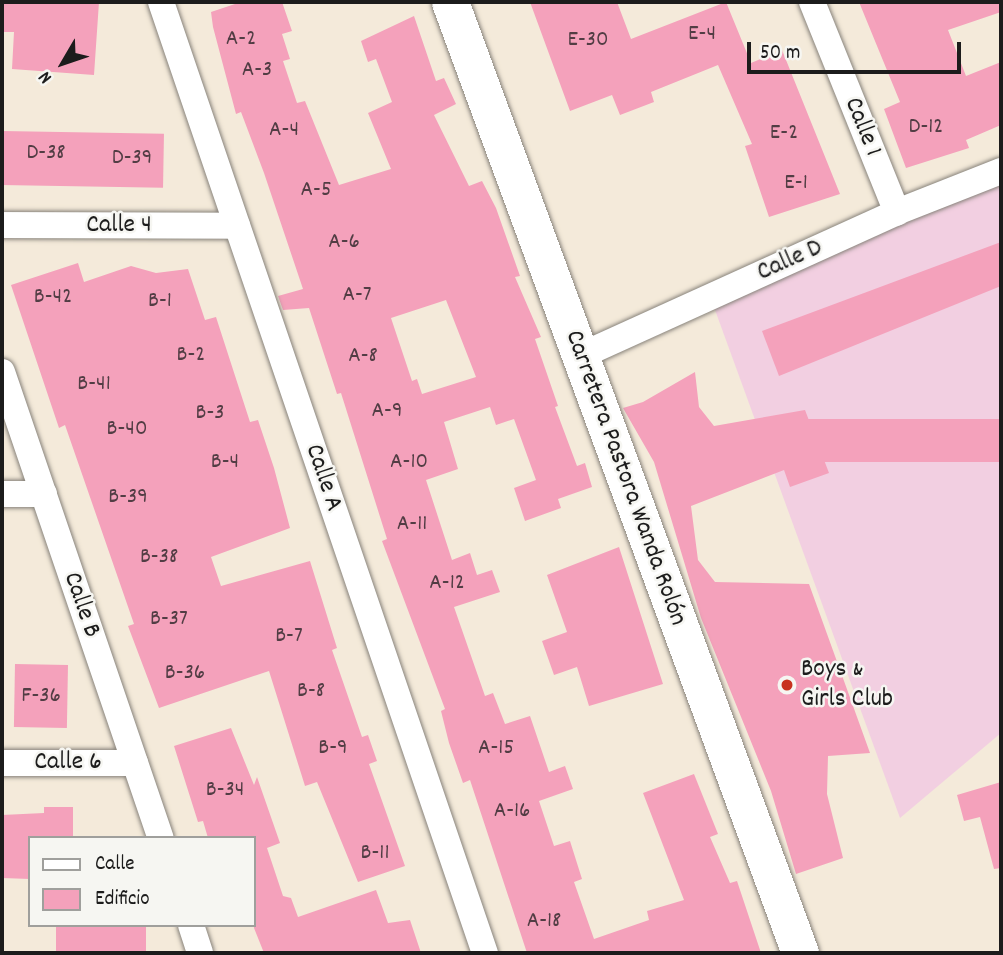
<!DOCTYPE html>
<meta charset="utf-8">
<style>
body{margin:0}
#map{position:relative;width:1003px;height:955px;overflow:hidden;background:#f4eada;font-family:Dekko,sans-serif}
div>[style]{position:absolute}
.built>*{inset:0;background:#f2cfe1}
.building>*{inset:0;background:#f4a1bb;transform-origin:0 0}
.roads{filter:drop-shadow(0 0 2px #88837b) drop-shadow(0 0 2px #88837b)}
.street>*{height:26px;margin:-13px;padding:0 13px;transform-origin:13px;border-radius:13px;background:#fff}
.secondary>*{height:37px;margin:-18.5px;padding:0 18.5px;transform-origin:18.5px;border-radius:18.5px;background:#fff}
.dots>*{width:19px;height:19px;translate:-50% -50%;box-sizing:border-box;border:4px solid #f6f6f2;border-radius:50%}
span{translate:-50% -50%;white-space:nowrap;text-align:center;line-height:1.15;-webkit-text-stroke:5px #f6f6f2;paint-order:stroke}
.number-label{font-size:23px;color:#523d44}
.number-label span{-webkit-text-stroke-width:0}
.street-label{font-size:26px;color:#1c1c1c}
.poi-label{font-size:26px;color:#1c1c1c}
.left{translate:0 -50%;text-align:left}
.frame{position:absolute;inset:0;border:4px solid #1c1c1c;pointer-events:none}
.legend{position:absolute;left:28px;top:836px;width:228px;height:91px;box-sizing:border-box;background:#f6f6f2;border:2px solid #9f9f9c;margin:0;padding:9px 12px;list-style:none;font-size:21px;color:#1c1c1c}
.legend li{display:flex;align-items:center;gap:14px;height:35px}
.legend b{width:35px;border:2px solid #9f9f9c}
.north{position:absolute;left:28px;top:28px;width:70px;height:70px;-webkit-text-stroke:5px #f6f6f2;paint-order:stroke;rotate:231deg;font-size:19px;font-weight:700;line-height:28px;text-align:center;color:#1c1c1c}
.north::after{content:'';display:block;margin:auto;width:24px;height:32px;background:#1c1c1c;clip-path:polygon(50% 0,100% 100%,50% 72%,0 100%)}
.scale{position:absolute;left:747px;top:42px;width:214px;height:32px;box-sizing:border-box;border:4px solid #1c1c1c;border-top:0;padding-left:9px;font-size:21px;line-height:24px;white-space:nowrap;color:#1c1c1c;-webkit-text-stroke:5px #f6f6f2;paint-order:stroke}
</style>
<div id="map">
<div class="built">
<i style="clip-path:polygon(1001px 166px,1001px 733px,900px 818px,707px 288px)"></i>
</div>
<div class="building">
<i style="clip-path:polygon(2px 2px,99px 2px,94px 75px,12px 69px,14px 32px,2px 32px)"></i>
<i style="clip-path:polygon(evenodd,241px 2px,282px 2px,292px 31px,282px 34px,290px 59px,283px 61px,297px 103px,305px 101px,339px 185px,391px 169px,368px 113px,392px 102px,376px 59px,368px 62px,361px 41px,414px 16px,436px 81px,444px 78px,456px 104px,434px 115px,469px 186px,482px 181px,496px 208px,520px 276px,515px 277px,541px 337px,535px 339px,558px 406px,555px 407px,577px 466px,585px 463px,592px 487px,558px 499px,561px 508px,525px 521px,514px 488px,536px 480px,514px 419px,496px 425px,490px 407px,444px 422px,458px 469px,426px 480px,452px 560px,470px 553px,477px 575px,492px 570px,500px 592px,454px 607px,485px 696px,493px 693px,505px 724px,530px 716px,549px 772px,565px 766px,573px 789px,539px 801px,554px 846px,570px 841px,582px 879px,574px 882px,594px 939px,649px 920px,647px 911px,684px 900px,643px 793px,694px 774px,718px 834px,710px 837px,730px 883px,737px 881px,761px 953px,527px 953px,470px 780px,463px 783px,449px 743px,441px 711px,445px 709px,382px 541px,387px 539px,341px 393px,337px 394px,309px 308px,283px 310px,278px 296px,303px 289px,264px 173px,241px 112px,236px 114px,213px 27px,211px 12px,241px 2px,446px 300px,476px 377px,422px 394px,417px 379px,412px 381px,391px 318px,446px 300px)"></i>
<i style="clip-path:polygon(530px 2px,617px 2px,631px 39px,726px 2px,751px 63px,782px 50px,840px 194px,769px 217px,745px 146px,752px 144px,718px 65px,651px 92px,654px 102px,620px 115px,612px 95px,570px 111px)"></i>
<i style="clip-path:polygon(859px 2px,1001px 2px,1001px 12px,948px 30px,966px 76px,1001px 62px,1001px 125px,966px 140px,969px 148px,906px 168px,884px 109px,900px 102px)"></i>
<i style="left:2px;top:131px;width:162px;height:54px;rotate:1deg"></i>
<i style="clip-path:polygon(1001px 242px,1001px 286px,779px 376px,762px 331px)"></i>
<i style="clip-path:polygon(78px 263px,84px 282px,131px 266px,156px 273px,188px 269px,205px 320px,216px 317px,250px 422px,258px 420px,274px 468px,290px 528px,211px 557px,221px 586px,310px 561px,337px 648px,332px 650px,362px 737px,368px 735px,377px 761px,369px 764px,405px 866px,358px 882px,317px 782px,305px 786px,269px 671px,159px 708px,128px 626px,134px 624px,65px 425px,59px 428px,11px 285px)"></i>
<i style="clip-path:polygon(695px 372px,699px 407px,714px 426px,805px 410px,829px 473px,790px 487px,784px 470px,691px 506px,698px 560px,715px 582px,809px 584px,870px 753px,828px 756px,827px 794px,843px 858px,796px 874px,771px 791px,701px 618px,654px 462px,623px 408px,643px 402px)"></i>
<i style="left:1001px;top:419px;width:43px;height:200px;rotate:90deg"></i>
<i style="clip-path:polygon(619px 547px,663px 684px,589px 706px,577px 667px,554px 675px,542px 641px,567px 632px,547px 575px)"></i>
<i style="left:15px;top:664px;width:53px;height:63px;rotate:1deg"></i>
<i style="clip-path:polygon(231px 728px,254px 785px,257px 777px,280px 843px,267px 848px,283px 896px,291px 898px,298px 917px,376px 890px,388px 923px,410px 920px,421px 953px,264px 953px,254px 928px,254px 838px,208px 838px,203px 821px,198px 822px,174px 746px)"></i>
<i style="clip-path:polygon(1001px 782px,1001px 868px,994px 869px,980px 817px,964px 821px,957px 795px)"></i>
<i style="clip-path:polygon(44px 807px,73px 807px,73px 838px,30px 838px,30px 879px,2px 878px,2px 815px,44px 813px)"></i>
<i style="left:56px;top:925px;width:90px;height:28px"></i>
</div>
<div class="roads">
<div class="street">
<i style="left:161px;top:2px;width:1005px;rotate:71.19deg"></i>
<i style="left:812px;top:2px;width:227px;rotate:68deg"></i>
<i style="left:2px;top:225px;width:235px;rotate:0.2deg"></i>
<i style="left:580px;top:356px;width:348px;rotate:-24.4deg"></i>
<i style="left:897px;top:212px;width:112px;rotate:-21.5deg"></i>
<i style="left:2px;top:372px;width:492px;rotate:71.2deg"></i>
<i style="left:2px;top:494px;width:42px"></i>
<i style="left:2px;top:763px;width:133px"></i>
<i style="left:191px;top:925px;width:29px;rotate:72deg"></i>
</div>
<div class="secondary">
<i style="left:450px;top:2px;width:1013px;rotate:69.79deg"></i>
</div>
</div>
<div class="dots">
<i style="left:787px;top:685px;background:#c8321e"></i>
</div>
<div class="number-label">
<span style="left:702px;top:35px">E-4</span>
<span style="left:241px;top:40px">A-2</span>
<span style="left:588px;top:41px">E-30</span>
<span style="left:257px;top:71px">A-3</span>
<span style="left:926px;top:128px">D-12</span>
<span style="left:284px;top:131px">A-4</span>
<span style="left:784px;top:134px">E-2</span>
<span style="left:46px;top:154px">D-38</span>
<span style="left:132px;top:159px">D-39</span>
<span style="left:796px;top:184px">E-1</span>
<span style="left:316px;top:191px">A-5</span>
<span style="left:344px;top:243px">A-6</span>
<span style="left:357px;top:296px">A-7</span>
<span style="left:53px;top:298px">B-42</span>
<span style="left:160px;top:302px">B-1</span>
<span style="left:191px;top:356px">B-2</span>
<span style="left:363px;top:357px">A-8</span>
<span style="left:94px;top:385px">B-41</span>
<span style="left:387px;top:412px">A-9</span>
<span style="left:210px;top:414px">B-3</span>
<span style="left:127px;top:430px">B-40</span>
<span style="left:225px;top:463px">B-4</span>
<span style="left:409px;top:463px">A-10</span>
<span style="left:128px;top:498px">B-39</span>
<span style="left:412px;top:525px">A-11</span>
<span style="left:159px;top:558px">B-38</span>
<span style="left:447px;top:584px">A-12</span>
<span style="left:169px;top:620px">B-37</span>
<span style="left:289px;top:637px">B-7</span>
<span style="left:185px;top:674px">B-36</span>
<span style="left:311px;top:692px">B-8</span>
<span style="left:41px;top:697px">F-36</span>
<span style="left:333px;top:749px">B-9</span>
<span style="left:496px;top:749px">A-15</span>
<span style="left:225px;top:791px">B-34</span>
<span style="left:512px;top:812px">A-16</span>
<span style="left:375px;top:854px">B-11</span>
<span style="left:544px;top:922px">A-18</span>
</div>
<div class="street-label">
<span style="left:862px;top:127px;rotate:68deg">Calle 1</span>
<span style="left:119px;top:226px">Calle 4</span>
<span style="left:790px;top:261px;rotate:-24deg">Calle D</span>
<span style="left:323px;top:478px;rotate:71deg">Calle A</span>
<span style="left:625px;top:478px;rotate:70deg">Carretera Pastora Wanda Rolón</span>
<span style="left:81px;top:605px;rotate:71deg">Calle B</span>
<span style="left:68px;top:763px">Calle 6</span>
</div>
<div class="poi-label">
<span class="left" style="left:801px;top:685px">Boys &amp;<br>Girls Club</span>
</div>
<div class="frame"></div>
<ul class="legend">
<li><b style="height:9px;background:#fff"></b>Calle</li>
<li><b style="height:19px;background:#f4a1bb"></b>Edificio</li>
</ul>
<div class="north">N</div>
<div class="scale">50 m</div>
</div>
